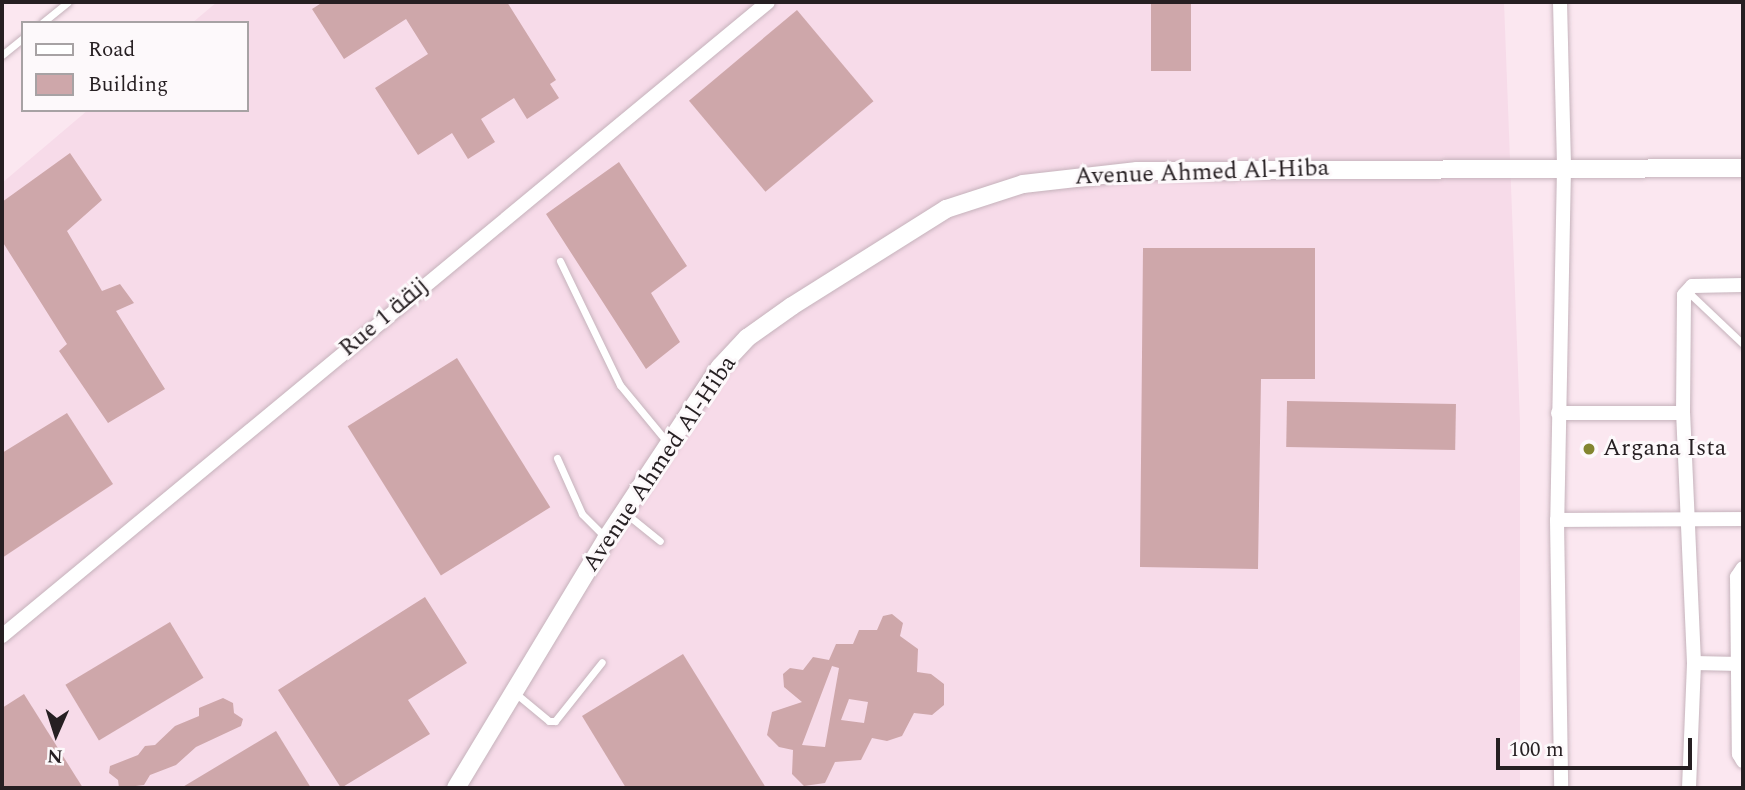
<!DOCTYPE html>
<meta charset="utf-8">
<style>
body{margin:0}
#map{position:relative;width:1745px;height:790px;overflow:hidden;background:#fbe7f0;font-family:Spectral,Cairo,serif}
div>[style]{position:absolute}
.built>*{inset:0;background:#f7dbe9}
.building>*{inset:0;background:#cea7aa;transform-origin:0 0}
.roads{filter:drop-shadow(0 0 2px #c5b2bb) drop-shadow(0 0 2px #c5b2bb)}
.service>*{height:7px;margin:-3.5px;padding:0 3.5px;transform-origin:3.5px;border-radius:3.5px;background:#fff}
.minor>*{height:14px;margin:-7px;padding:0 7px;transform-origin:7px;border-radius:7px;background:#fff}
.tertiary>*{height:18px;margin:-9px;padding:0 9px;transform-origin:9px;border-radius:9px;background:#fff}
.dots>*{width:19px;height:19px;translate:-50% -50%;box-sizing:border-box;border:4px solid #fdf9fb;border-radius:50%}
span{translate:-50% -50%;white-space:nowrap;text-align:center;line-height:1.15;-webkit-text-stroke:6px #fdf9fb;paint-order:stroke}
.street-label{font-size:24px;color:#261f22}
.poi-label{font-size:24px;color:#261f22}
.left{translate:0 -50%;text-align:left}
.frame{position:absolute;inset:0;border:4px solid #261f22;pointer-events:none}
.legend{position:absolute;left:21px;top:21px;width:228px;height:91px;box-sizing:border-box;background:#fdf9fb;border:2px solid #a7a2a4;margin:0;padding:9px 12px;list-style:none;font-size:21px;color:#261f22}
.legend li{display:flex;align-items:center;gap:14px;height:35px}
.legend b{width:35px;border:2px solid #a7a2a4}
.north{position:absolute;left:21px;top:699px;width:70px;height:70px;-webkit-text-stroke:5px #fdf9fb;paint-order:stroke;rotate:183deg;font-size:19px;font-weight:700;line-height:28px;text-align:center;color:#261f22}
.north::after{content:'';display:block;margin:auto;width:24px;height:32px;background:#261f22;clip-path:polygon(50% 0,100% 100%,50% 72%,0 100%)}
.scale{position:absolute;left:1496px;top:738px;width:196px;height:32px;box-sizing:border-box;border:4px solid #261f22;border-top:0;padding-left:9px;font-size:21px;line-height:24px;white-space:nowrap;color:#261f22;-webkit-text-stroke:5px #fdf9fb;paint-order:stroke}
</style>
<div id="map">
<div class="built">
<i style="clip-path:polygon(217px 2px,1504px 2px,1520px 422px,1520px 788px,2px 788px,2px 183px,88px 110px,247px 110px,247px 23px,192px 23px)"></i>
</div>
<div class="building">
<i style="clip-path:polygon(323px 2px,507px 2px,556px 80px,550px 84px,559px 98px,527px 119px,514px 98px,481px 119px,495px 142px,468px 159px,452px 133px,418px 155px,375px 88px,428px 54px,406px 19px,344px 59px,312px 9px)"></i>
<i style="left:1151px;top:2px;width:40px;height:69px"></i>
<i style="left:797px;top:10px;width:119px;height:141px;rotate:50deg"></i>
<i style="clip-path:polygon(70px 153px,102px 200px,67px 231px,102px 291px,120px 284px,134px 303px,116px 311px,165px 389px,108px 423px,59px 351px,67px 344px,2px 241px,2px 202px)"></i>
<i style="clip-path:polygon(619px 162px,687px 266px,651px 293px,680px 342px,646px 369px,546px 214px)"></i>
<i style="clip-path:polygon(1143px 248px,1315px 248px,1315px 379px,1261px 379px,1258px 569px,1140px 567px)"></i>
<i style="left:457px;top:358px;width:176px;height:129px;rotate:58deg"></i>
<i style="left:1287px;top:401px;width:169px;height:46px;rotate:1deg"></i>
<i style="clip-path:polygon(67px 413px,113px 484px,2px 558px,2px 453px)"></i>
<i style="clip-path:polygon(425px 597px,467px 663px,408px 700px,430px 734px,341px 788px,278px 690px)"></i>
<i style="clip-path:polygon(evenodd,892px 614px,903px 623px,900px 636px,918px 649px,917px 672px,931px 674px,944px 684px,944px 705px,932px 715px,914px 713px,902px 736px,887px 741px,872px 738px,861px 760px,835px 762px,825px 783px,804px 786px,792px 774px,793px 750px,779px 747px,767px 735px,772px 712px,802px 702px,784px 687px,783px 674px,790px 668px,803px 670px,813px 657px,829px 660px,836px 644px,853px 644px,859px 630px,877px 630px,883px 616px,892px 614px,832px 666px,839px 668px,825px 747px,802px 745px,832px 666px,892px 614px,849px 699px,868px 702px,864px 723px,841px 720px,849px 699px)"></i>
<i style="left:170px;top:622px;width:65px;height:122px;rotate:59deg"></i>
<i style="clip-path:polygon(683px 654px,766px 788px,626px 788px,582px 716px)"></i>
<i style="clip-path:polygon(24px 694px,83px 788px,2px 788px,2px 708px)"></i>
<i style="clip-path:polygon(223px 698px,233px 703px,234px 713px,243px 719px,241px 726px,196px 747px,176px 765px,150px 775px,144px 785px,119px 788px,118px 780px,109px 773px,110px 766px,138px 755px,145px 746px,155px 745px,175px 726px,199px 716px,199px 708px)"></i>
<i style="clip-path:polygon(276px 731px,311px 788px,181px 788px)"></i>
</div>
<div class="roads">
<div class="service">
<i style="left:42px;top:23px;width:33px;rotate:-39deg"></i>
<i style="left:2px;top:55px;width:27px;rotate:-39deg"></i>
<i style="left:560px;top:261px;width:138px;rotate:64.2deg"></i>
<i style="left:620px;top:385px;width:74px;rotate:50.5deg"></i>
<i style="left:1686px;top:290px;width:79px;rotate:43.5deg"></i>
<i style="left:557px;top:458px;width:61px;rotate:65.9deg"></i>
<i style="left:582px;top:514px;width:34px;rotate:45deg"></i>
<i style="left:624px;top:512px;width:46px;rotate:38.9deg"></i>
<i style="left:514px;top:692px;width:45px;rotate:39.6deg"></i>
<i style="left:549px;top:721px;width:6px"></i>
<i style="left:555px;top:721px;width:75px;rotate:-51.5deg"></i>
</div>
<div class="minor">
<i style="left:1560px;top:2px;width:166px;rotate:88.6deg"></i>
<i style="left:1564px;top:168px;width:352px;rotate:91.1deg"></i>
<i style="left:1557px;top:520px;width:268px;rotate:89.1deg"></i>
<i style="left:1558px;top:413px;width:125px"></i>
<i style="left:1557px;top:520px;width:186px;rotate:-0.3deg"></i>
<i style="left:1743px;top:568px;width:11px;rotate:124deg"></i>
<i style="left:1737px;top:577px;width:177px;rotate:89.4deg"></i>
<i style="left:1739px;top:754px;width:8px;rotate:60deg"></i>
<i style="left:2px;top:636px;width:994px;rotate:-39.61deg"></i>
<i style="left:1694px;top:663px;width:46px;rotate:1.2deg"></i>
<i style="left:1689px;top:788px;width:125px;rotate:-87.7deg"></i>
<i style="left:1694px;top:663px;width:250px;rotate:-92.5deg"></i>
<i style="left:1683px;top:413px;width:118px;rotate:-89.5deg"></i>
<i style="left:1684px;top:295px;width:12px;rotate:-48deg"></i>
<i style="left:1692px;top:286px;width:51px;rotate:-1.1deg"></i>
</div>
<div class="tertiary">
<i style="left:456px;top:788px;width:291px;rotate:-58.9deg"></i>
<i style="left:606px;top:539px;width:206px;rotate:-56.5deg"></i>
<i style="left:720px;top:367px;width:40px;rotate:-47deg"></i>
<i style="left:747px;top:338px;width:55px;rotate:-35.4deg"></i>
<i style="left:792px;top:306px;width:182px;rotate:-32.2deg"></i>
<i style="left:946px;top:209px;width:81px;rotate:-18deg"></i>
<i style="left:1023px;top:184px;width:115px;rotate:-6.5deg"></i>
<i style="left:1137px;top:171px;width:606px;rotate:-0.28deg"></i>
</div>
</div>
<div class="dots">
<i style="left:1589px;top:449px;background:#838630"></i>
</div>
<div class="street-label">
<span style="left:1202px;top:173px;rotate:-2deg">Avenue Ahmed Al-Hiba</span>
<span style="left:384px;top:318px;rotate:-40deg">Rue 1 زنقة</span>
<span style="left:660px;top:464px;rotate:-56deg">Avenue Ahmed Al-Hiba</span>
</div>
<div class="poi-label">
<span class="left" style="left:1603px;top:449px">Argana Ista</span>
</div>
<div class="frame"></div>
<ul class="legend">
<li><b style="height:9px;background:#fff"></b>Road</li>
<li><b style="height:19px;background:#cea7aa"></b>Building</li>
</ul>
<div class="north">N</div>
<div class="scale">100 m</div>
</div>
